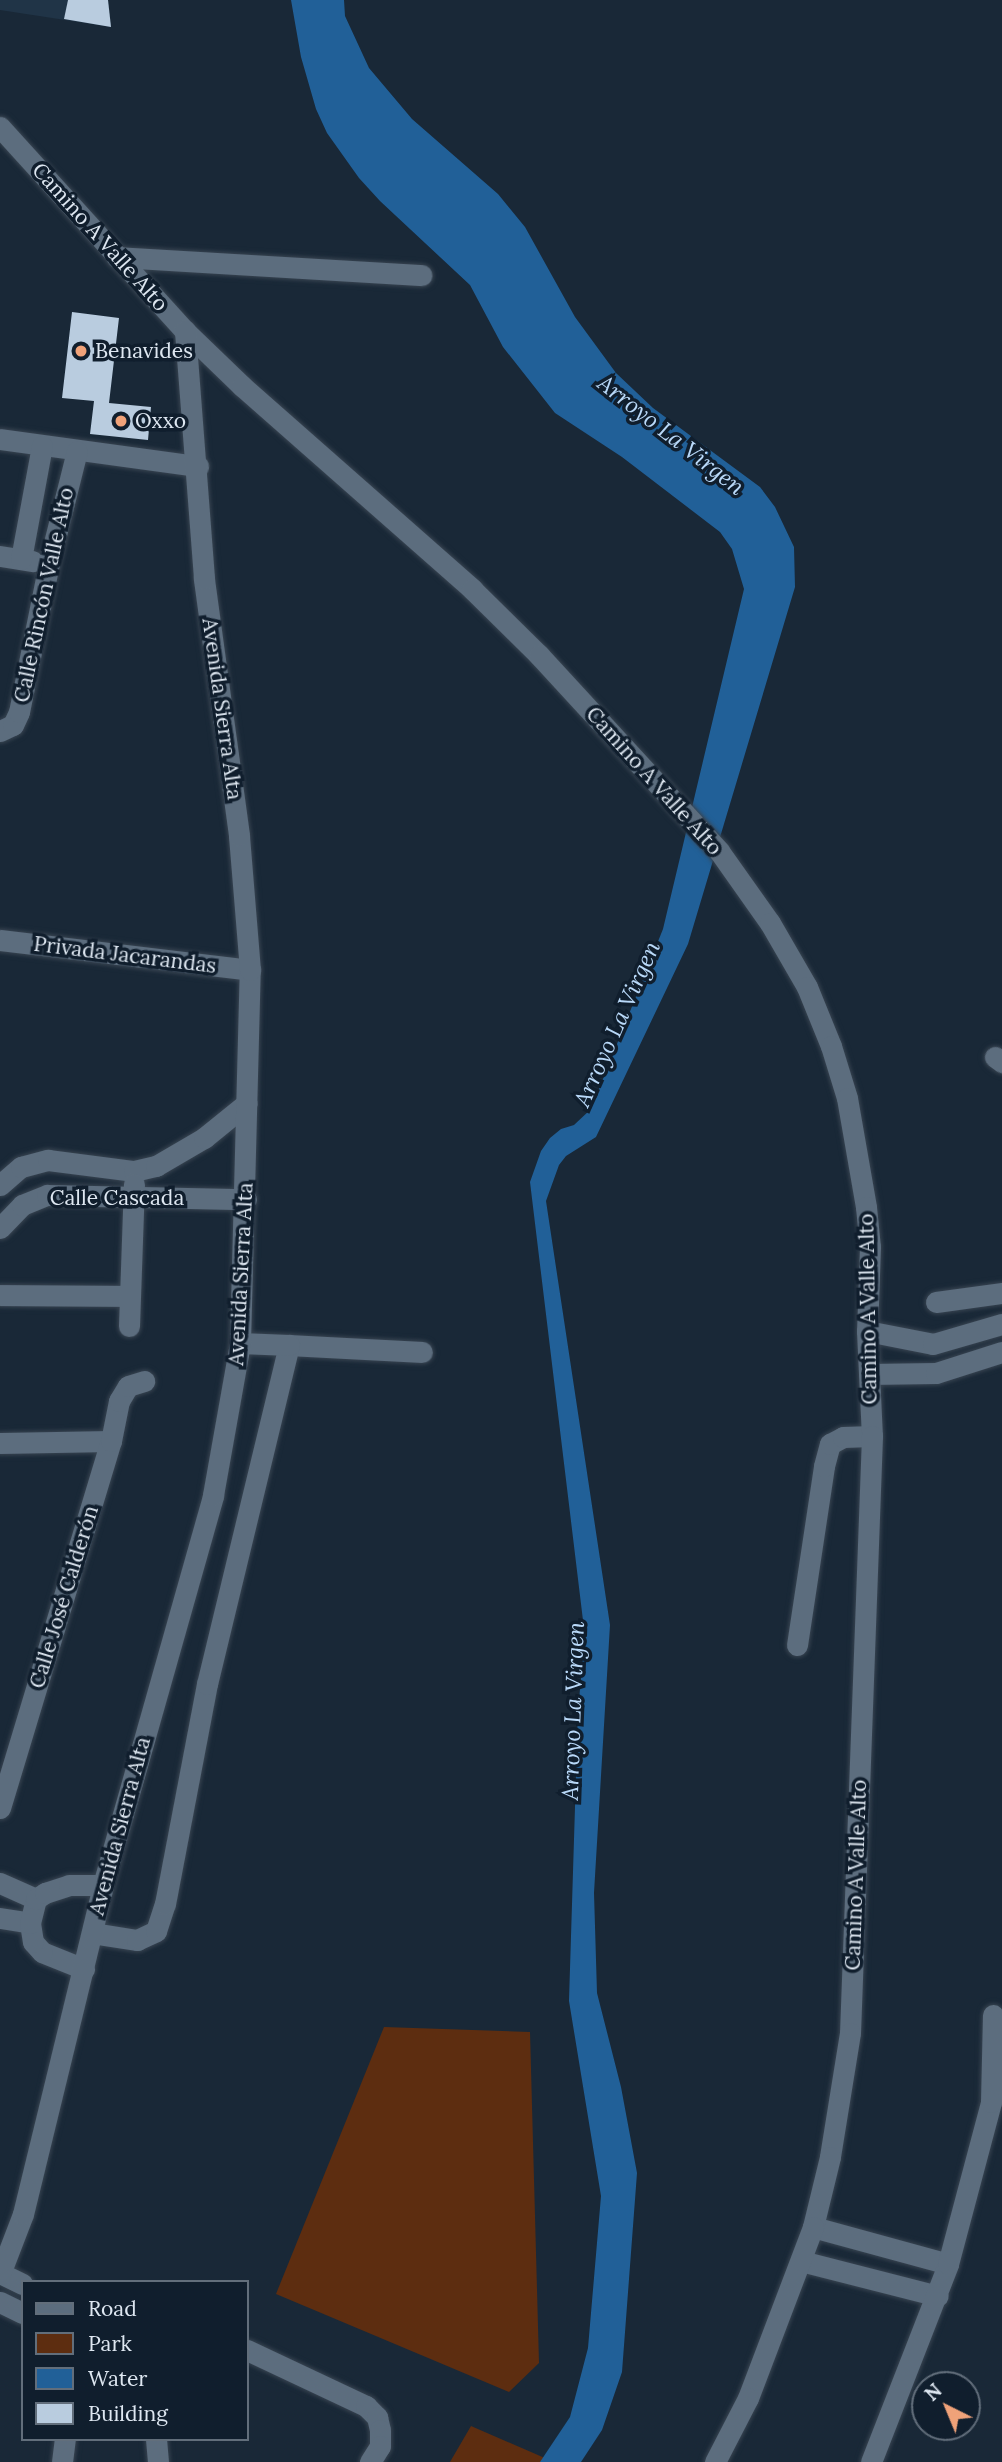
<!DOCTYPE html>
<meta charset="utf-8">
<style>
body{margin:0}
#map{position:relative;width:1002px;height:2462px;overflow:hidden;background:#192837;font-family:Lora,serif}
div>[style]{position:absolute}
.built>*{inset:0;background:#203447}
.green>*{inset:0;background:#5d2d10}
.water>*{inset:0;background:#216098}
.building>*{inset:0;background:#b9ccdf}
.roads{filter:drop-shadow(0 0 2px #384451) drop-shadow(0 0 2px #384451)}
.minor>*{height:21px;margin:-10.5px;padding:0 10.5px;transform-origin:10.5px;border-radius:10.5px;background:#5c6d7e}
.tertiary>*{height:21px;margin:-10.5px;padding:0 10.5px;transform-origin:10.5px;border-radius:10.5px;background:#5c6d7e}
.dots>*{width:19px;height:19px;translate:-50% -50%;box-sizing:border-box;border:4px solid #101e2d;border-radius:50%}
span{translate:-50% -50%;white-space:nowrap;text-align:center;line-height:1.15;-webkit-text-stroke:7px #101e2d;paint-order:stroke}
.street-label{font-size:21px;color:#dee7f1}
.poi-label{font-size:21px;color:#dee7f1}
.left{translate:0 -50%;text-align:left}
.water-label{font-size:23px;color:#b9d9f9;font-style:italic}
.legend{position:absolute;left:21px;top:2280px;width:228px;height:161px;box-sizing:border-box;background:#101e2d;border:2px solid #626e7b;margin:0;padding:9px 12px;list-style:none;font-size:21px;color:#dee7f1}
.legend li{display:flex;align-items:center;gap:14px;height:35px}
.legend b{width:35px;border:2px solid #626e7b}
.north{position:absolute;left:911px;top:2371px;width:70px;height:70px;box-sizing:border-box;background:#101e2d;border:2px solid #626e7b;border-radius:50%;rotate:317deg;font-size:19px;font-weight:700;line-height:28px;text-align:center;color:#dee7f1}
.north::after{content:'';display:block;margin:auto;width:24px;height:32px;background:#f0a279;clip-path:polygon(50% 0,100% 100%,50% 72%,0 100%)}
</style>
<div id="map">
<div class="built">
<i style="clip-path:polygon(0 0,108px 0,111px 27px,0 10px)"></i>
</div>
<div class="green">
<i style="clip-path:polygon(384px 2027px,530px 2032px,539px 2363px,509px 2392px,276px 2294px)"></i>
<i style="clip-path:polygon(471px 2426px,554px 2462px,450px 2462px)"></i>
</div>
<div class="water">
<i style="clip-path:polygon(291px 0,344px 0,345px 16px,369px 68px,412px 119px,498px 194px,525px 227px,575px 317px,616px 373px,653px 408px,760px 487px,775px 507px,794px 547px,795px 587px,688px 944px,596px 1137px,566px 1156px,559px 1165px,546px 1201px,610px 1625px,594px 1893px,597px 1993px,621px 2087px,637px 2173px,622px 2372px,602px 2430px,581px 2462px,540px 2462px,570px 2417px,588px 2348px,601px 2196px,569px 2001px,578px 1710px,585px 1637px,530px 1182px,541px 1151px,550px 1138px,561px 1129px,574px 1125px,591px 1109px,663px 929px,744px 589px,732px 549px,720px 532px,622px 457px,555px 413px,503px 347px,470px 285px,380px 201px,359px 178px,327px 133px,316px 109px,301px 57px)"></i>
</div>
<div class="building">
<i style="clip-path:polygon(68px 0,108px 0,111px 27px,64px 19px)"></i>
<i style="clip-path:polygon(72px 312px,119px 318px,109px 403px,151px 407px,148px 440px,90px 434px,94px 401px,62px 398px)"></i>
</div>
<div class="roads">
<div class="minor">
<i style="left:117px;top:257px;width:305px;rotate:3.4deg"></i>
<i style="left:0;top:439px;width:200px;rotate:7.8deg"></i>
<i style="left:0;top:556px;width:33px;rotate:9deg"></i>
<i style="left:21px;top:559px;width:115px;rotate:-79.5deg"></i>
<i style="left:0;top:731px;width:14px;rotate:-25deg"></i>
<i style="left:13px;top:725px;width:14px;rotate:-65deg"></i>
<i style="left:19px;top:712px;width:152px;rotate:-78.6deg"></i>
<i style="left:49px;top:563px;width:115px;rotate:-76deg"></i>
<i style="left:0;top:940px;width:252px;rotate:6.8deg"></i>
<i style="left:995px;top:1057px;width:9px;rotate:36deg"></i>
<i style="left:0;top:1185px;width:28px;rotate:-41deg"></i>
<i style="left:21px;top:1167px;width:28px;rotate:-15deg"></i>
<i style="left:48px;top:1160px;width:87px;rotate:7.3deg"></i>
<i style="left:134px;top:1171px;width:23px;rotate:-13deg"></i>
<i style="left:156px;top:1166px;width:56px;rotate:-30.3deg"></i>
<i style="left:204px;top:1138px;width:55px;rotate:-39.1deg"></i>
<i style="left:0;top:1228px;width:32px;rotate:-46deg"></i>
<i style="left:22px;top:1205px;width:27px;rotate:-22deg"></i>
<i style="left:47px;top:1195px;width:199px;rotate:1.2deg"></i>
<i style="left:0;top:1295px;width:129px;rotate:0.4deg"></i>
<i style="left:936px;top:1302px;width:67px;rotate:-7.8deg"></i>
<i style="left:129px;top:1326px;width:142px;rotate:-88deg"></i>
<i style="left:867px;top:1331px;width:67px;rotate:11.1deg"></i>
<i style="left:933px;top:1344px;width:72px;rotate:-16.2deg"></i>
<i style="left:289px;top:1345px;width:133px;rotate:3deg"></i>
<i style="left:869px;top:1374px;width:67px;rotate:-0.9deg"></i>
<i style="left:936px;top:1373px;width:69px;rotate:-17.7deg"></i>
<i style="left:0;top:1443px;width:111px;rotate:-1deg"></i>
<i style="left:797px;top:1645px;width:181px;rotate:-81.4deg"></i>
<i style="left:824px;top:1466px;width:23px;rotate:-75deg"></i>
<i style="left:830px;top:1444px;width:15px;rotate:-28deg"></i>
<i style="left:843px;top:1437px;width:29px;rotate:-2deg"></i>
<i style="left:0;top:1808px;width:383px;rotate:-73.2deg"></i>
<i style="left:111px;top:1441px;width:41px;rotate:-78.7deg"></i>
<i style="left:119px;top:1401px;width:17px;rotate:-59deg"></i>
<i style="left:128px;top:1386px;width:17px;rotate:-17deg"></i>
<i style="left:0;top:1883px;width:39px;rotate:24deg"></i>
<i style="left:0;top:1918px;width:30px;rotate:9deg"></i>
<i style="left:92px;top:1933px;width:46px;rotate:8.8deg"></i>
<i style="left:137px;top:1940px;width:21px;rotate:-25deg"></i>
<i style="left:156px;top:1931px;width:28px;rotate:-72deg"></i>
<i style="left:165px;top:1904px;width:224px;rotate:-79.2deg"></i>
<i style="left:207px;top:1684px;width:349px;rotate:-76.4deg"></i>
<i style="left:289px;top:1345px;width:49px;rotate:-177.7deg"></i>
<i style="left:84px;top:1969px;width:45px;rotate:-158deg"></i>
<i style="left:42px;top:1952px;width:13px;rotate:-132deg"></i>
<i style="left:33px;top:1942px;width:19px;rotate:-99deg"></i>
<i style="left:30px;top:1923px;width:25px;rotate:-76deg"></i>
<i style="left:36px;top:1899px;width:11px;rotate:-34deg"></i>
<i style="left:45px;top:1893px;width:25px;rotate:-18deg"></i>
<i style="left:69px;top:1885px;width:34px"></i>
<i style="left:813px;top:2227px;width:140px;rotate:15.3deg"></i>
<i style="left:801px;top:2261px;width:141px;rotate:14.3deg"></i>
<i style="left:0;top:2273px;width:25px;rotate:26deg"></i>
<i style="left:0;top:2302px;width:25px;rotate:26deg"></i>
<i style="left:247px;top:2350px;width:132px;rotate:25.2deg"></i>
<i style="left:366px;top:2406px;width:16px;rotate:45deg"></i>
<i style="left:377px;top:2417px;width:13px;rotate:77deg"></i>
<i style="left:380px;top:2430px;width:16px;rotate:90deg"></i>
<i style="left:380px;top:2446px;width:19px;rotate:122deg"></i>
<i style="left:156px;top:2439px;width:23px;rotate:85deg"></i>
<i style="left:62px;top:2462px;width:23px;rotate:-83deg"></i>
<i style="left:871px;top:2462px;width:212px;rotate:-68.7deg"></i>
<i style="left:948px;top:2264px;width:168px;rotate:-75.1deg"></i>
<i style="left:991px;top:2102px;width:87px;rotate:-88.7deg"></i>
</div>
<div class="tertiary">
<i style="left:0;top:127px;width:275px;rotate:47.8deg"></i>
<i style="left:185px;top:331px;width:79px;rotate:44deg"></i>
<i style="left:242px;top:386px;width:307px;rotate:41.4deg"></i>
<i style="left:472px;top:589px;width:94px;rotate:44.6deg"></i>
<i style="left:539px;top:655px;width:266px;rotate:47.4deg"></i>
<i style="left:719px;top:851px;width:88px;rotate:54.7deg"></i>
<i style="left:770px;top:923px;width:74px;rotate:60deg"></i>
<i style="left:807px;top:987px;width:64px;rotate:67.9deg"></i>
<i style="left:831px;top:1046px;width:54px;rotate:72.9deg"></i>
<i style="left:847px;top:1098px;width:111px;rotate:80.1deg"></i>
<i style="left:866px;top:1207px;width:40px;rotate:84.3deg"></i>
<i style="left:870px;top:1247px;width:84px;rotate:92deg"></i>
<i style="left:867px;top:1331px;width:105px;rotate:87.3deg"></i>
<i style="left:872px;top:1436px;width:597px;rotate:92.11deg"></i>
<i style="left:850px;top:2033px;width:126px;rotate:99.2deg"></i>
<i style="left:830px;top:2157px;width:72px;rotate:103.7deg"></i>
<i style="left:813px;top:2227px;width:183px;rotate:110.8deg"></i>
<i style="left:748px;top:2398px;width:72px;rotate:117.3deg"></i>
<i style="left:0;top:2274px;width:64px;rotate:-69deg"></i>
<i style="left:23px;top:2214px;width:339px;rotate:-76.3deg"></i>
<i style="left:103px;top:1885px;width:405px;rotate:-74.2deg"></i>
<i style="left:213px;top:1495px;width:154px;rotate:-79.9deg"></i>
<i style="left:240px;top:1343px;width:373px;rotate:-88.5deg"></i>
<i style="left:250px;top:970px;width:135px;rotate:-94.7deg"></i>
<i style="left:239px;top:835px;width:259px;rotate:-97.8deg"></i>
<i style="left:204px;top:578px;width:248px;rotate:-94.4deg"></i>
</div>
</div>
<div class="dots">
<i style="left:81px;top:351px;background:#f0a279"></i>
<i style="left:121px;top:421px;background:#f0a279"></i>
</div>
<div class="street-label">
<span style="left:100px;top:237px;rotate:48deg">Camino A Valle Alto</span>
<span style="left:44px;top:595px;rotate:-78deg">Calle Rincón Valle Alto</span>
<span style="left:222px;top:709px;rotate:82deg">Avenida Sierra Alta</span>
<span style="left:654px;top:781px;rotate:48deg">Camino A Valle Alto</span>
<span style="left:125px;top:955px;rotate:7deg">Privada Jacarandas</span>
<span style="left:117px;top:1198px">Calle Cascada</span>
<span style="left:241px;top:1274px;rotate:-87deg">Avenida Sierra Alta</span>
<span style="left:868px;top:1309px;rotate:-91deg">Camino A Valle Alto</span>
<span style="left:64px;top:1597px;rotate:-73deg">Calle José Calderón</span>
<span style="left:120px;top:1826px;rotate:-75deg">Avenida Sierra Alta</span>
<span style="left:856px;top:1875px;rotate:-88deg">Camino A Valle Alto</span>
</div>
<div class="poi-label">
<span class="left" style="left:95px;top:351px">Benavides</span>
<span class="left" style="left:135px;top:421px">Oxxo</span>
</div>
<div class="water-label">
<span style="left:671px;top:435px;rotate:38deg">Arroyo La Virgen</span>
<span style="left:617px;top:1024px;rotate:-66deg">Arroyo La Virgen</span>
<span style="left:573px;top:1711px;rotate:-88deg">Arroyo La Virgen</span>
</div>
<ul class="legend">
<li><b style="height:9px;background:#5c6d7e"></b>Road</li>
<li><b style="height:19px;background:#5d2d10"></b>Park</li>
<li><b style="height:19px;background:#216098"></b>Water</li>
<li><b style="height:19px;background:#b9ccdf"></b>Building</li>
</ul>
<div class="north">N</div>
</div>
